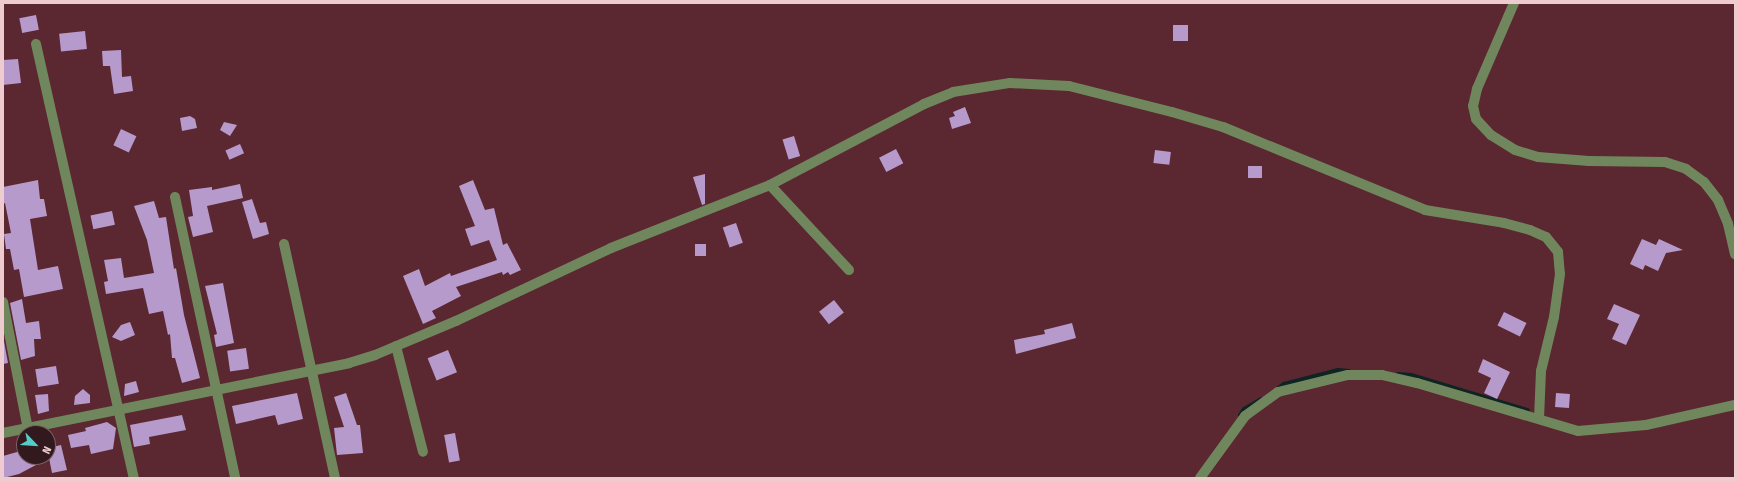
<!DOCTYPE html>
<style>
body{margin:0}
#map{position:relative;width:1738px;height:481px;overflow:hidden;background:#5b2730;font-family:"Fira Sans Condensed",sans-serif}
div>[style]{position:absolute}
.stream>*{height:4px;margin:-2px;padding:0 2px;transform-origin:2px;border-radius:2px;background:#0d2423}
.building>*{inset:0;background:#b79acc;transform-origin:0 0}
.minor>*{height:10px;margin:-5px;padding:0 5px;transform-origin:5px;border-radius:5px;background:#70875d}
span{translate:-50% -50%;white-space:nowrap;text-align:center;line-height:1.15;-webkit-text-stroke:4px #31191d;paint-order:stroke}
.frame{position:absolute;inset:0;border:4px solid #edcbce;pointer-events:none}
.north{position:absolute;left:16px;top:425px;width:40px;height:40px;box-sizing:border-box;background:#31191d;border:1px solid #7c6064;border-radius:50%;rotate:115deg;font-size:11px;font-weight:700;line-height:16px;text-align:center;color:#edcbce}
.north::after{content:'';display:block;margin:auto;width:14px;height:18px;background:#54cdc8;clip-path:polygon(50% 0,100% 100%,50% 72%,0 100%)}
</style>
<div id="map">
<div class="stream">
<i style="left:1398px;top:374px;width:13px;rotate:4deg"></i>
<i style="left:1411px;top:375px;width:122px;rotate:16.7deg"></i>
<i style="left:1277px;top:389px;width:9px;rotate:-36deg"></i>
<i style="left:1284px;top:384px;width:56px;rotate:-14.5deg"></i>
<i style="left:1338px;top:370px;width:11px;rotate:5deg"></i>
<i style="left:1240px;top:415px;width:7px;rotate:-56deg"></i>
<i style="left:1244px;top:409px;width:20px;rotate:-30deg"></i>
</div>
<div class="building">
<i style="left:36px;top:15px;width:15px;height:17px;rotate:79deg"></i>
<i style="left:1188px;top:25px;width:16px;height:15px;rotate:90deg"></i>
<i style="left:85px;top:31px;width:18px;height:26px;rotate:84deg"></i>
<i style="clip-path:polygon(121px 50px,122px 77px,131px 76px,133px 91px,114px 94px,110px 66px,103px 66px,102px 51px)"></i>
<i style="clip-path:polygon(18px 59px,21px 83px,3px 85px,3px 60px)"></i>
<i style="clip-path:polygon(965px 107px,971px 123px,952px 129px,949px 118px,955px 116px,953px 112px)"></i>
<i style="clip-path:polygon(190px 116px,195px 119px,197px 128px,182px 131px,180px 118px)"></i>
<i style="clip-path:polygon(224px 122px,237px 125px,230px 136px,220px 130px)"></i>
<i style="left:121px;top:129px;width:17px;height:18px;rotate:25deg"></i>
<i style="left:794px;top:136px;width:21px;height:12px;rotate:73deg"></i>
<i style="left:240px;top:144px;width:10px;height:16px;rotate:66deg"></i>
<i style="left:896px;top:149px;width:16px;height:19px;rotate:63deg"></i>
<i style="left:1155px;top:150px;width:16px;height:13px;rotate:7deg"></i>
<i style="left:1248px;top:166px;width:14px;height:12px"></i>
<i style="clip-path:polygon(705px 174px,705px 204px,702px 205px,693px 177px)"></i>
<i style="clip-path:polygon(38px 180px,40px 199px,44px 199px,47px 216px,30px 219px,38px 270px,58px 266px,63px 289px,24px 297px,19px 269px,14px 270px,10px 249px,6px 249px,4px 234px,11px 233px,5px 203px,3px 204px,3px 187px)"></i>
<i style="clip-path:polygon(473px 180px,485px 210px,494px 208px,503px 245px,507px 243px,521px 270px,510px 275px,508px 272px,503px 275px,502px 272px,456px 287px,461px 296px,432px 311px,436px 318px,423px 324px,403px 276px,419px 269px,425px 286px,450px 273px,451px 276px,497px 260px,489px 240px,471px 246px,465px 229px,475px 226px,459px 186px)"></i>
<i style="clip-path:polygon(240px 184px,243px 198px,207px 206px,213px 232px,193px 237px,188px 217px,193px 216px,189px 190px,212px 187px,212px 190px)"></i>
<i style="clip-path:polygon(252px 199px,260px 223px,266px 222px,269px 234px,253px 239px,242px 202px)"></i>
<i style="clip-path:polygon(154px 201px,159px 218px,166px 217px,174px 269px,176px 268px,184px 315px,200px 378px,182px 383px,175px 358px,172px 358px,170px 334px,168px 335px,163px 311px,149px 314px,143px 288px,106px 294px,104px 282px,108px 281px,104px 260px,121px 258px,124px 278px,154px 273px,147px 240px,134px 206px)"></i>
<i style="left:112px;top:211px;width:14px;height:22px;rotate:78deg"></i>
<i style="left:736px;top:223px;width:21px;height:14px;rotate:71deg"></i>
<i style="clip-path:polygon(1642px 239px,1656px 245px,1659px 239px,1683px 250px,1666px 253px,1658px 271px,1645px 265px,1643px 270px,1630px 264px)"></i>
<i style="left:706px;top:244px;width:12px;height:11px;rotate:90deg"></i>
<i style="clip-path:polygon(223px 283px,234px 343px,216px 347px,214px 335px,217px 334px,205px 286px)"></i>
<i style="clip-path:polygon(22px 299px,26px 323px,39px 321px,41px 339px,34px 339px,35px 356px,21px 360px,10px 303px)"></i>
<i style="left:834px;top:300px;width:16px;height:19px;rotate:52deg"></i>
<i style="clip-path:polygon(1614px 304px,1640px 315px,1626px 345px,1612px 339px,1619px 324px,1607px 319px)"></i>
<i style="left:1504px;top:312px;width:25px;height:15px;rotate:26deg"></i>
<i style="clip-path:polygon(130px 322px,135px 335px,121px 341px,112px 337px,121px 325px)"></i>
<i style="clip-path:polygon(1072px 323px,1076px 338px,1016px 354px,1014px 340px,1045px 334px,1044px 330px)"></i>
<i style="clip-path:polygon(3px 336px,8px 363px,3px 364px)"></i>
<i style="left:246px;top:348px;width:21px;height:19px;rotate:82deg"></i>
<i style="left:448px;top:350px;width:24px;height:22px;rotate:68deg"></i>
<i style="clip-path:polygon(1483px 359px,1510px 372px,1497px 399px,1484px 393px,1491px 378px,1478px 372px)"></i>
<i style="left:56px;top:366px;width:18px;height:21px;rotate:81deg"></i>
<i style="clip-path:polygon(136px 381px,139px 392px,124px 396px,125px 384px)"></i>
<i style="clip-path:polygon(83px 389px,90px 395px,90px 403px,74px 405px,75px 396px)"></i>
<i style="clip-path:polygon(297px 393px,303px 419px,278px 425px,275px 415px,236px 424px,232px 406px)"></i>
<i style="clip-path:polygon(346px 393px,357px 425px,360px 425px,363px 453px,337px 455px,334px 428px,344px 427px,334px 397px)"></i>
<i style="left:1556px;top:393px;width:14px;height:14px;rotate:4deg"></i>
<i style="clip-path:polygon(48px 394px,49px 411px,38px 414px,35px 395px)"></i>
<i style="clip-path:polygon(182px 415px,186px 430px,149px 437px,150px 444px,134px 447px,130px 425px)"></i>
<i style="clip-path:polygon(107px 422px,116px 428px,113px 449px,91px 454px,89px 445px,71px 448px,68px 435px,86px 431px,85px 428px)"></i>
<i style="left:455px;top:433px;width:28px;height:11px;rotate:80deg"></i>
<i style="clip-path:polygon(61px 445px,67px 470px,52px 473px,49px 458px,19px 474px,3px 478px,3px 456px,24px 450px,24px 457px,49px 457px,48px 448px)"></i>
</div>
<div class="minor">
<i style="left:1514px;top:3px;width:94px;rotate:113.3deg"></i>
<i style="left:1477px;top:89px;width:17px;rotate:103deg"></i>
<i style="left:1473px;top:106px;width:13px;rotate:77deg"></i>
<i style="left:1476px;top:119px;width:22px;rotate:47deg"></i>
<i style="left:1491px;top:135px;width:28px;rotate:32deg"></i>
<i style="left:1515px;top:150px;width:24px;rotate:17deg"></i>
<i style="left:1538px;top:157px;width:51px;rotate:4.5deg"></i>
<i style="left:1589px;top:161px;width:76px;rotate:0.8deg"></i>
<i style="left:1665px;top:162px;width:22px;rotate:18deg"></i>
<i style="left:1686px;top:169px;width:22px;rotate:36deg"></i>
<i style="left:1704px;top:182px;width:23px;rotate:52deg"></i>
<i style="left:1718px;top:200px;width:26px;rotate:67deg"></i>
<i style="left:1728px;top:224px;width:31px;rotate:77deg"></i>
<i style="left:36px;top:44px;width:445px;rotate:77.3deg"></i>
<i style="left:770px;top:185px;width:116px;rotate:47.1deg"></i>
<i style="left:175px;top:197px;width:287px;rotate:77.9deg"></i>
<i style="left:284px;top:244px;width:239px;rotate:77.7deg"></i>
<i style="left:3px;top:302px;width:129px;rotate:78.9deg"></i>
<i style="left:396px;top:346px;width:109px;rotate:75.7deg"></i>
<i style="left:3px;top:433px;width:353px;rotate:-11.4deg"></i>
<i style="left:349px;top:363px;width:27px;rotate:-17deg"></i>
<i style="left:375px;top:355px;width:88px;rotate:-22.8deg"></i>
<i style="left:456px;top:321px;width:171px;rotate:-25.2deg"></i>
<i style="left:611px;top:248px;width:171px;rotate:-21.6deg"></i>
<i style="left:770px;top:185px;width:174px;rotate:-27.7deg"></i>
<i style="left:924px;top:104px;width:31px;rotate:-22deg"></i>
<i style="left:953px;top:92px;width:58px;rotate:-9deg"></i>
<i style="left:1010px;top:83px;width:59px;rotate:2.9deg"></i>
<i style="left:1069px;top:86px;width:106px;rotate:14.2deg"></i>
<i style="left:1172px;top:112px;width:53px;rotate:16.4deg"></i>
<i style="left:1223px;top:127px;width:218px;rotate:22.3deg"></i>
<i style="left:1425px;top:210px;width:80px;rotate:9.3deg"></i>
<i style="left:1504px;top:223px;width:27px;rotate:15deg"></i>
<i style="left:1530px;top:230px;width:17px;rotate:24deg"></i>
<i style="left:1546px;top:237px;width:19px;rotate:51deg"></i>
<i style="left:1558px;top:252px;width:22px;rotate:85deg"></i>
<i style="left:1560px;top:274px;width:43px;rotate:97.9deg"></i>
<i style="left:1554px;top:317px;width:56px;rotate:103.5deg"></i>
<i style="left:1541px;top:371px;width:47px;rotate:92.4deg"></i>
<i style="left:1200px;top:478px;width:77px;rotate:-54deg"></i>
<i style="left:1245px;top:416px;width:41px;rotate:-36deg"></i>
<i style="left:1278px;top:392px;width:72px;rotate:-13.7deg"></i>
<i style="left:1348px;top:375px;width:34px"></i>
<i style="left:1382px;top:375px;width:36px;rotate:13deg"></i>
<i style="left:1417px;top:383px;width:168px;rotate:16.6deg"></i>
<i style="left:1578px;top:431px;width:68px;rotate:-5deg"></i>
<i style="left:1646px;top:425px;width:91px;rotate:-12.7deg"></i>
</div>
<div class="frame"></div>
<div class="north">N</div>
</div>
